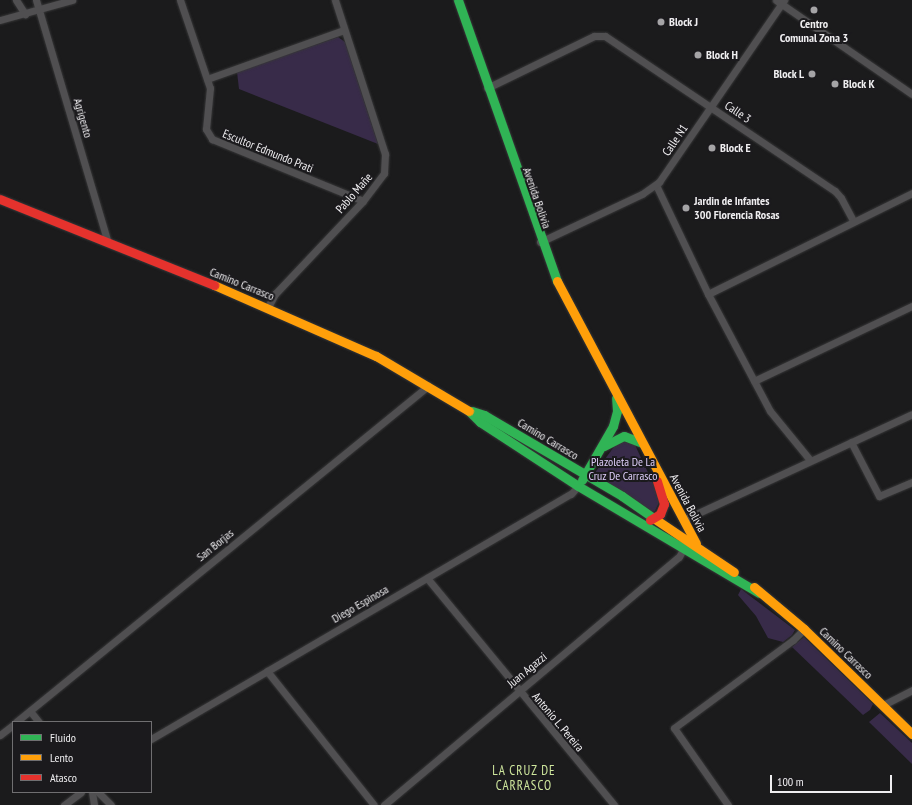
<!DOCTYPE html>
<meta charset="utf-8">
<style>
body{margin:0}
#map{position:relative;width:912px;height:805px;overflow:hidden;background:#1b1b1c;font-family:"PT Sans Narrow",sans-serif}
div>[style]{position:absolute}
.green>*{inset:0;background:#382b49}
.roads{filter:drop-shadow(0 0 1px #373738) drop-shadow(0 0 1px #373738)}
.street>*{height:7px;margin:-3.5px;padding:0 3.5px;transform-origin:3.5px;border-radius:3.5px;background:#504f51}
.fast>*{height:9px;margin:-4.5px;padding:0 4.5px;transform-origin:4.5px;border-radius:4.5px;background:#30b455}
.slow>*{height:9px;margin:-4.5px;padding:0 4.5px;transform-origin:4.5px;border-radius:4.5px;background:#ff9f0a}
.jam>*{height:9px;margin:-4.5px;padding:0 4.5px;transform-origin:4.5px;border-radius:4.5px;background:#e5322d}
.dots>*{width:11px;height:11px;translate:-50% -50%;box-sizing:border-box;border:2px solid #1b1a1d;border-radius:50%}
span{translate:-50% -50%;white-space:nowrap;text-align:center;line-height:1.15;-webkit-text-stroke:4px #1b1a1d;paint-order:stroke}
.poi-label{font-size:12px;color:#efeef0;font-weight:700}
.left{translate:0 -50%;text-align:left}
.right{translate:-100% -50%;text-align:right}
.street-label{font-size:12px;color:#efeef0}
.park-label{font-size:12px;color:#decef9}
.neighbourhood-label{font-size:13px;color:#cee69c;letter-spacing:1px}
.legend{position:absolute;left:12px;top:721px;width:140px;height:72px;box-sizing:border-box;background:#1b1a1d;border:1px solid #706f71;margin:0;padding:5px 7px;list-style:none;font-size:12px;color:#efeef0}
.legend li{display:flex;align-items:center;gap:8px;height:20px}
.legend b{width:20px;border:1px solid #706f71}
.scale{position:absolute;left:770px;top:775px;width:122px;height:18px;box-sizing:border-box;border:2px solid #efeef0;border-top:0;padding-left:5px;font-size:12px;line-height:14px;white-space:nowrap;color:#efeef0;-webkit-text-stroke:3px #1b1a1d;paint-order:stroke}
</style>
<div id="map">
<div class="green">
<i style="clip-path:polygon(338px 37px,345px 42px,378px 144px,239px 89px,237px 72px)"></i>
<i style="clip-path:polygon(619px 440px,635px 445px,659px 496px,660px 500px,655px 511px,652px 512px,594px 474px)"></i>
<i style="clip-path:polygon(741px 589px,795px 630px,792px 635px,783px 642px,768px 638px,756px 616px,738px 595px)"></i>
<i style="clip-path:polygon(804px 637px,873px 704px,870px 710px,863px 715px,792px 647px)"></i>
<i style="clip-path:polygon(880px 713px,912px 743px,912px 764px,869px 722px)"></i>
</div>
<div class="roads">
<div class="street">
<i style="left:16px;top:0;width:17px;rotate:57deg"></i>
<i style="left:36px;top:0;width:253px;rotate:73.5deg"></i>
<i style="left:180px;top:0;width:93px;rotate:71.2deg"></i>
<i style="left:210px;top:88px;width:41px;rotate:95.6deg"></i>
<i style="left:206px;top:129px;width:12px;rotate:59deg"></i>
<i style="left:212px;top:139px;width:163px;rotate:22.3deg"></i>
<i style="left:776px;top:0;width:165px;rotate:34.7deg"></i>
<i style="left:0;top:20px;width:75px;rotate:-15.5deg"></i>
<i style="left:207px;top:79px;width:145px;rotate:-19.7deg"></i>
<i style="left:487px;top:88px;width:119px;rotate:-25.9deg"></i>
<i style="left:594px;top:36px;width:11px"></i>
<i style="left:605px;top:36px;width:277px;rotate:34deg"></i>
<i style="left:835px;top:191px;width:9px;rotate:49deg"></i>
<i style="left:841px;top:198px;width:26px;rotate:62deg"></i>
<i style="left:656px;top:185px;width:121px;rotate:64.5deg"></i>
<i style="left:708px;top:294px;width:132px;rotate:62.1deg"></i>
<i style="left:770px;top:411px;width:63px;rotate:50.8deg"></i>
<i style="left:540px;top:242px;width:113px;rotate:-25.2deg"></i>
<i style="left:642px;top:194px;width:21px;rotate:-35deg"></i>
<i style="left:659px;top:182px;width:221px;rotate:-55.5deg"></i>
<i style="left:708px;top:294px;width:228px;rotate:-26.3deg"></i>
<i style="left:268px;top:307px;width:15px;rotate:-62deg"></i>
<i style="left:275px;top:294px;width:128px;rotate:-46.6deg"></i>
<i style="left:363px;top:201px;width:35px;rotate:-53deg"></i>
<i style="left:384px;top:173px;width:19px;rotate:-87deg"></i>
<i style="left:385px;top:154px;width:162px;rotate:-108deg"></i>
<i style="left:754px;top:381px;width:175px;rotate:-25.4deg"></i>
<i style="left:851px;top:442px;width:61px;rotate:62.6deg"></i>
<i style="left:879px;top:496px;width:36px;rotate:-23deg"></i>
<i style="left:683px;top:520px;width:252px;rotate:-24.8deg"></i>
<i style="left:427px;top:578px;width:294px;rotate:50.5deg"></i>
<i style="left:267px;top:671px;width:171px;rotate:51.4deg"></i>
<i style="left:883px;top:705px;width:33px;rotate:-27deg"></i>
<i style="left:30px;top:711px;width:14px;rotate:51deg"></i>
<i style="left:16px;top:722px;width:532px;rotate:-39.2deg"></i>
<i style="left:0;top:735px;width:16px;rotate:-38deg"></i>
<i style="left:151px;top:739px;width:486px;rotate:-30.3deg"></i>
<i style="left:571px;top:494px;width:11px;rotate:-49deg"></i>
<i style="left:92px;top:792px;width:13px;rotate:81deg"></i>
<i style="left:98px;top:792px;width:18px;rotate:45deg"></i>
<i style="left:64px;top:805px;width:21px;rotate:-37deg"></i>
<i style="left:384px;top:805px;width:385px;rotate:-40.1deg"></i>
<i style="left:679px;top:557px;width:9px;rotate:-63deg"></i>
<i style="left:728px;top:805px;width:94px;rotate:-125deg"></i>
<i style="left:674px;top:728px;width:148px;rotate:-36.5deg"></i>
<i style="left:793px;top:640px;width:16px;rotate:-45deg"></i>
</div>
<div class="fast">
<i style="left:458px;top:0;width:298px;rotate:70.6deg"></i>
<i style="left:469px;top:411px;width:16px;rotate:45deg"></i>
<i style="left:480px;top:422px;width:117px;rotate:33.1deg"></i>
<i style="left:578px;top:486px;width:210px;rotate:30.6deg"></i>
<i style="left:472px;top:411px;width:13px;rotate:18deg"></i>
<i style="left:484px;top:415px;width:160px;rotate:30.4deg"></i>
<i style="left:622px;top:496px;width:40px;rotate:34.9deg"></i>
<i style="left:604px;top:446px;width:22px;rotate:-27deg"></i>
<i style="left:624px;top:436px;width:19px;rotate:21deg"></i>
<i style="left:582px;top:480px;width:62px;rotate:-60.1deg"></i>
<i style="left:613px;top:426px;width:16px;rotate:-75deg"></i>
<i style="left:617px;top:411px;width:13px;rotate:-94deg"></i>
</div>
<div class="slow">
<i style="left:557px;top:281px;width:297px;rotate:62.1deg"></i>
<i style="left:214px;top:285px;width:177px;rotate:23.7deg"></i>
<i style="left:376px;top:356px;width:108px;rotate:30.6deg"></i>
<i style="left:655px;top:519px;width:95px;rotate:33.9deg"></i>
<i style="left:754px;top:587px;width:65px;rotate:40deg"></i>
<i style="left:804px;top:629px;width:151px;rotate:44.2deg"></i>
</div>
<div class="jam">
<i style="left:0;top:199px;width:231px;rotate:21.9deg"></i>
<i style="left:650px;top:520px;width:12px;rotate:-31deg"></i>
<i style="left:660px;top:514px;width:11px;rotate:-68deg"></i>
<i style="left:664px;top:504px;width:24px;rotate:-107deg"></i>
</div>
</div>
<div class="dots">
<i style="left:814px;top:10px;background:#a5a4a6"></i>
<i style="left:661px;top:22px;background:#a5a4a6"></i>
<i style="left:698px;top:55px;background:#a5a4a6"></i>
<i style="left:812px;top:74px;background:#a5a4a6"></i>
<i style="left:835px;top:84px;background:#a5a4a6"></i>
<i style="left:712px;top:148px;background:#a5a4a6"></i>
<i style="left:686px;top:208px;background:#a5a4a6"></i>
</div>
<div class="poi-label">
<span class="left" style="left:669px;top:22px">Block J</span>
<span style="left:814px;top:31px">Centro<br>Comunal Zona 3</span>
<span class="left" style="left:706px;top:55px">Block H</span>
<span class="right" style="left:804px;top:74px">Block L</span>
<span class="left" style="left:843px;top:84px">Block K</span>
<span class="left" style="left:720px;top:148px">Block E</span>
<span class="left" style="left:694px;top:208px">Jardin de Infantes<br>300 Florencia Rosas</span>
</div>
<div class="street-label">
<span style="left:738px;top:112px;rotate:34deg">Calle 3</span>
<span style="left:83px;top:118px;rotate:74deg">Agrigento</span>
<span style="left:675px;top:140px;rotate:-56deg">Calle N1</span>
<span style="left:268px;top:151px;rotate:22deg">Escultor Edmundo Prati</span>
<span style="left:354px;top:193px;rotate:-49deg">Pablo Mañe</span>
<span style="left:537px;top:198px;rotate:71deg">Avenida Bolivia</span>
<span style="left:242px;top:284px;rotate:22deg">Camino Carrasco</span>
<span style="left:548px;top:439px;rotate:31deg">Camino Carrasco</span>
<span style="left:688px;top:503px;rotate:62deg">Avenida Bolivia</span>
<span style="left:215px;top:545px;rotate:-39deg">San Borjas</span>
<span style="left:360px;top:604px;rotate:-30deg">Diego Espinosa</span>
<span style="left:846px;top:653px;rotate:44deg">Camino Carrasco</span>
<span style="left:527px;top:670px;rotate:-40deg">Juan Agazzi</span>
<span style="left:558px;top:722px;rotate:50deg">Antonio L. Pereira</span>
</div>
<div class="park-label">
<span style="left:623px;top:469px">Plazoleta De La<br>Cruz De Carrasco</span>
</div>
<div class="neighbourhood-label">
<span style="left:524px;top:779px">LA CRUZ DE<br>CARRASCO</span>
</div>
<ul class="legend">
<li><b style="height:5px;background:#30b455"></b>Fluido</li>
<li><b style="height:5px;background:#ff9f0a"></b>Lento</li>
<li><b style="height:5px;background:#e5322d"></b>Atasco</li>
</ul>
<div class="scale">100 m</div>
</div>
